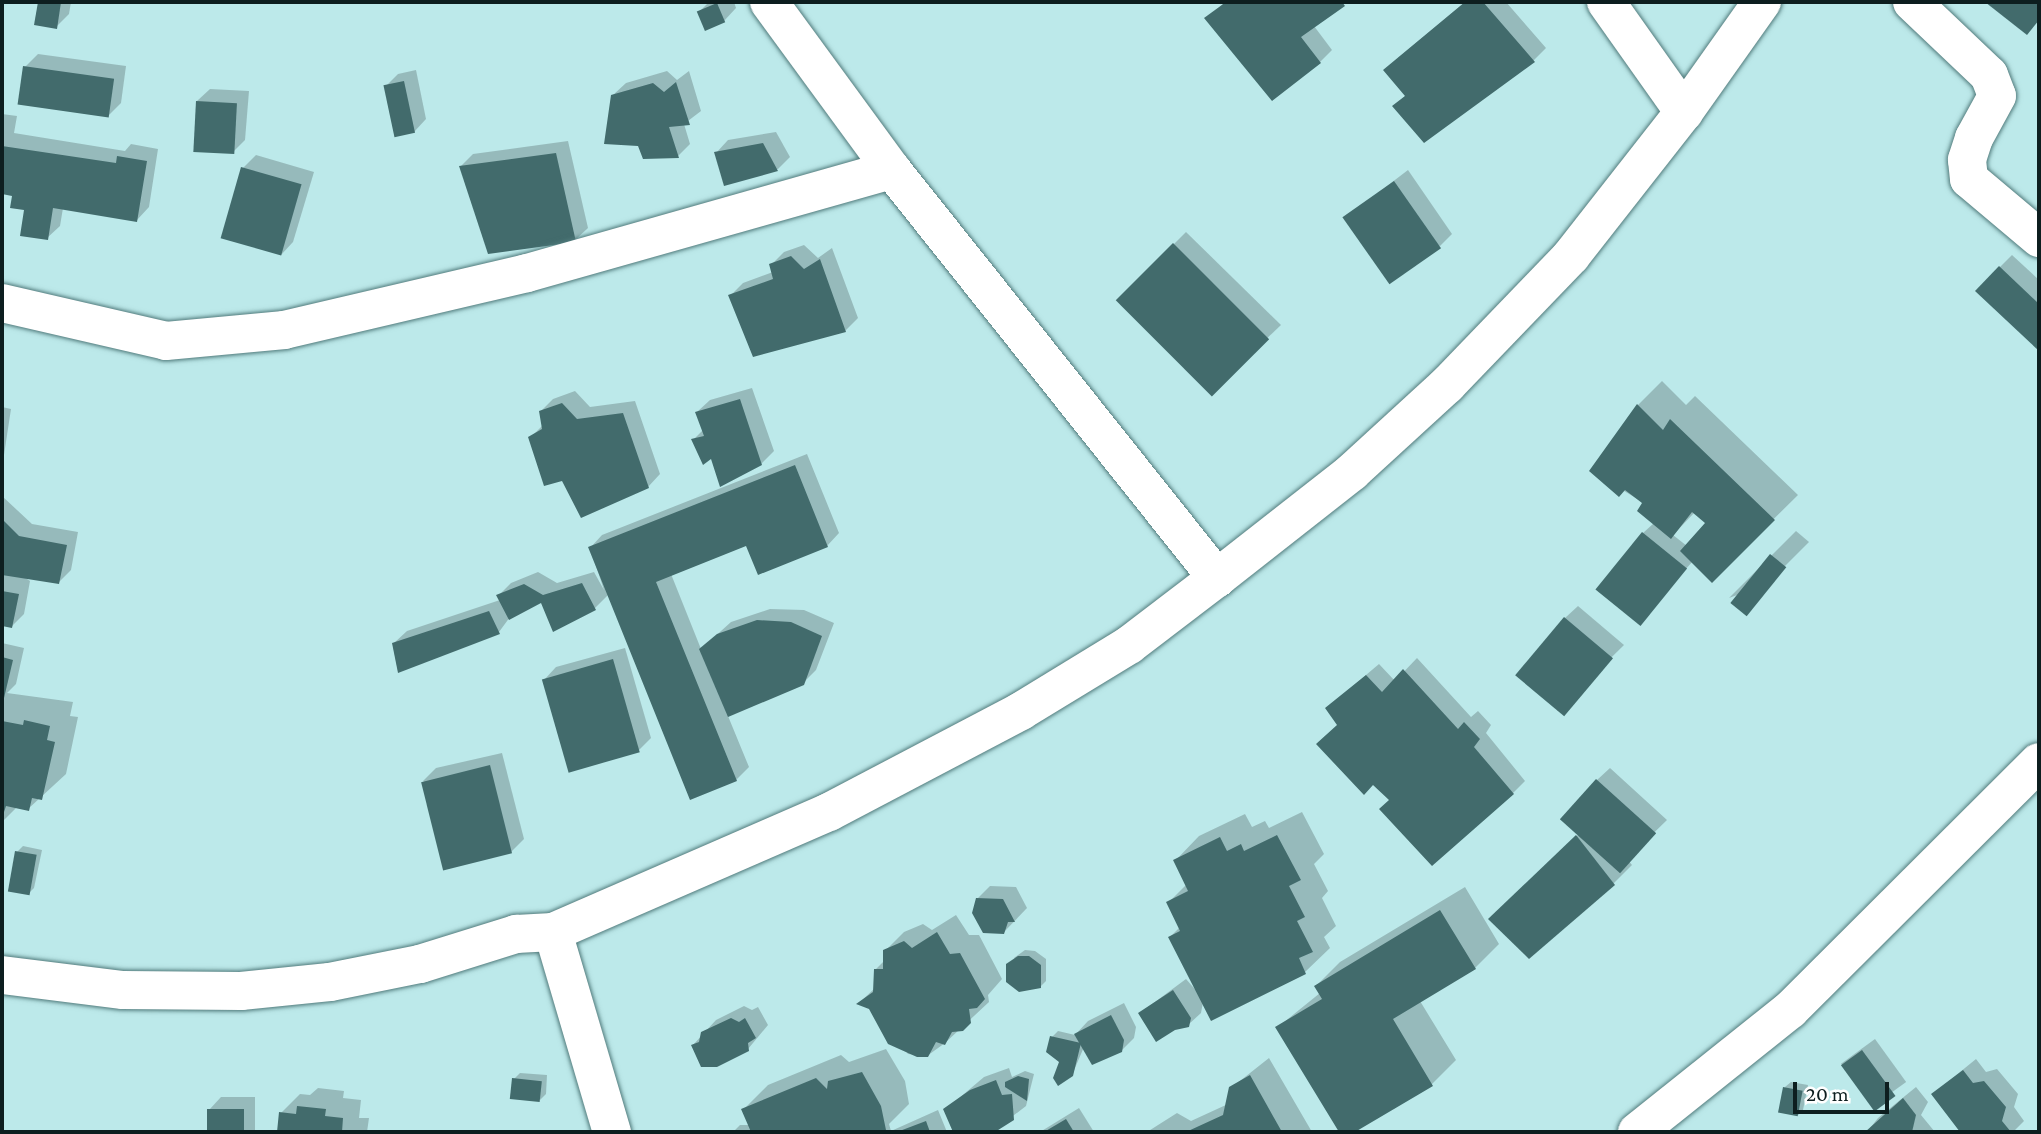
<!DOCTYPE html>
<style>
body{margin:0}
#map{position:relative;width:2041px;height:1134px;overflow:hidden;background:#bce9ea;font-family:"Crimson Pro",serif}
div>[style]{position:absolute}
.shadow>*{inset:0;background:#0003;transform-origin:0 0}
.building>*{inset:0;background:#426b6c;transform-origin:0 0}
.roads{filter:drop-shadow(0 0 2px #517b7c) drop-shadow(0 0 2px #517b7c)}
.minor>*{height:38px;margin:-19px;padding:0 19px;transform-origin:19px;border-radius:19px;background:#fff}
.major>*{height:38px;margin:-19px;padding:0 19px;transform-origin:19px;border-radius:19px;background:#fff}
span{translate:-50% -50%;white-space:nowrap;text-align:center;line-height:1.15;-webkit-text-stroke:7px #fff;paint-order:stroke}
.frame{position:absolute;inset:0;border:4px solid #0d1e1f;pointer-events:none}
.scale{position:absolute;left:1793px;top:1082px;width:96px;height:32px;box-sizing:border-box;border:4px solid #0d1e1f;border-top:0;padding-left:9px;font-size:21px;line-height:24px;white-space:nowrap;color:#0d1e1f;-webkit-text-stroke:5px #fff;paint-order:stroke}
</style>
<div id="map">
<div class="shadow">
<i style="clip-path:polygon(39px 2px,71px 2px,69px 14px,56px 27px,36px 24px)"></i>
<i style="clip-path:polygon(709px 2px,734px 2px,736px 8px,724px 21px,699px 12px)"></i>
<i style="clip-path:polygon(1225px 2px,1347px 2px,1314px 26px,1332px 50px,1320px 62px,1207px 19px)"></i>
<i style="clip-path:polygon(1465px 2px,1506px 2px,1546px 48px,1533px 61px,1395px 106px,1406px 95px,1398px 58px)"></i>
<i style="clip-path:polygon(38px 54px,126px 66px,121px 103px,108px 116px,25px 67px)"></i>
<i style="clip-path:polygon(416px 70px,426px 119px,414px 132px,386px 86px,398px 74px)"></i>
<i style="clip-path:polygon(667px 71px,677px 80px,689px 71px,701px 111px,684px 124px,690px 144px,678px 156px,613px 95px,626px 83px)"></i>
<i style="clip-path:polygon(210px 89px,249px 91px,245px 140px,232px 153px,197px 101px)"></i>
<i style="clip-path:polygon(2px 114px,17px 116px,14px 133px,125px 151px,131px 144px,158px 149px,149px 207px,137px 220px,63px 208px,60px 226px,47px 238px,14px 194px,2px 192px)"></i>
<i style="clip-path:polygon(776px 132px,790px 157px,778px 169px,725px 184px,716px 153px,728px 140px)"></i>
<i style="clip-path:polygon(568px 141px,588px 228px,575px 240px,461px 166px,473px 154px)"></i>
<i style="clip-path:polygon(256px 155px,314px 172px,293px 242px,281px 255px,243px 168px)"></i>
<i style="clip-path:polygon(1408px 170px,1452px 234px,1440px 246px,1345px 218px)"></i>
<i style="clip-path:polygon(1186px 232px,1281px 325px,1211px 392px,1174px 244px)"></i>
<i style="clip-path:polygon(804px 245px,818px 258px,832px 248px,858px 318px,845px 331px,730px 296px,743px 283px,773px 272px,771px 265px,784px 252px)"></i>
<i style="clip-path:polygon(2012px 255px,2039px 280px,2039px 349px,1977px 290px)"></i>
<i style="clip-path:polygon(evenodd,1662px 381px,1686px 405px,1695px 396px,1798px 495px,1712px 580px,1693px 561px,1650px 609px,1643px 533px,1654px 523px,1644px 503px,1591px 471px,1638px 405px,1662px 381px,1695px 512px,1707px 523px,1687px 546px,1673px 535px,1695px 512px)"></i>
<i style="clip-path:polygon(752px 388px,774px 451px,761px 464px,712px 456px,693px 440px,704px 429px,697px 412px,710px 400px)"></i>
<i style="clip-path:polygon(575px 391px,590px 407px,635px 401px,660px 474px,648px 487px,563px 479px,530px 438px,543px 425px,541px 411px,553px 399px)"></i>
<i style="clip-path:polygon(2px 407px,11px 409px,2px 468px)"></i>
<i style="clip-path:polygon(807px 454px,839px 533px,827px 546px,747px 544px,671px 574px,701px 649px,731px 622px,770px 609px,804px 610px,834px 623px,816px 670px,803px 683px,728px 716px,749px 767px,736px 780px,609px 594px,595px 608px,542px 601px,510px 617px,499px 632px,394px 643px,407px 631px,500px 600px,498px 596px,511px 583px,538px 572px,557px 583px,594px 572px,604px 590px,590px 548px,602px 535px)"></i>
<i style="clip-path:polygon(2px 496px,32px 524px,78px 532px,71px 570px,58px 583px,24px 577px,30px 581px,24px 614px,12px 626px,2px 625px)"></i>
<i style="clip-path:polygon(1796px 531px,1809px 542px,1767px 584px,1729px 598px)"></i>
<i style="clip-path:polygon(1578px 606px,1624px 645px,1557px 711px,1565px 618px)"></i>
<i style="clip-path:polygon(2px 643px,24px 648px,16px 684px,7px 693px,73px 702px,70px 716px,78px 717px,66px 774px,28px 809px,17px 807px,2px 822px)"></i>
<i style="clip-path:polygon(625px 648px,651px 738px,639px 750px,544px 680px,556px 667px)"></i>
<i style="clip-path:polygon(1417px 658px,1471px 717px,1478px 711px,1491px 725px,1486px 733px,1525px 781px,1513px 793px,1391px 799px,1327px 708px,1379px 664px,1395px 681px)"></i>
<i style="clip-path:polygon(502px 753px,524px 839px,511px 852px,423px 781px,436px 768px)"></i>
<i style="clip-path:polygon(1610px 768px,1667px 820px,1627px 859px,1632px 865px,1613px 884px,1509px 900px,1579px 834px,1597px 780px)"></i>
<i style="clip-path:polygon(1302px 812px,1324px 854px,1314px 864px,1328px 891px,1322px 898px,1336px 926px,1324px 937px,1330px 948px,1305px 972px,1212px 1019px,1203px 1002px,1201px 1013px,1188px 1025px,1140px 1013px,1186px 979px,1200px 995px,1170px 937px,1180px 927px,1169px 902px,1187px 884px,1175px 861px,1199px 836px,1245px 814px,1252px 827px,1265px 821px,1269px 828px)"></i>
<i style="clip-path:polygon(23px 846px,42px 850px,34px 888px,28px 894px,17px 852px)"></i>
<i style="clip-path:polygon(990px 886px,1016px 887px,1027px 908px,1003px 933px,977px 899px)"></i>
<i style="clip-path:polygon(1465px 887px,1499px 944px,1475px 968px,1420px 1001px,1456px 1060px,1432px 1084px,1351px 1132px,1342px 1132px,1278px 1027px,1320px 993px,1316px 986px,1340px 962px)"></i>
<i style="clip-path:polygon(956px 915px,969px 935px,979px 935px,1002px 979px,988px 995px,989px 1002px,945px 1043px,927px 1056px,908px 1054px,870px 1007px,859px 1003px,875px 988px,875px 970px,885px 960px,885px 951px,904px 932px,923px 924px,932px 930px)"></i>
<i style="clip-path:polygon(1025px 950px,1035px 951px,1046px 959px,1046px 981px,1040px 987px,1014px 958px)"></i>
<i style="clip-path:polygon(1124px 1003px,1136px 1027px,1134px 1038px,1121px 1051px,1084px 1047px,1072px 1075px,1061px 1061px,1052px 1037px,1058px 1031px,1075px 1035px,1088px 1021px)"></i>
<i style="clip-path:polygon(744px 1006px,752px 1010px,758px 1007px,768px 1025px,748px 1049px,693px 1045px,716px 1020px)"></i>
<i style="left:1875px;top:1039px;width:53px;height:42px;rotate:54deg"></i>
<i style="clip-path:polygon(886px 1049px,905px 1081px,909px 1104px,889px 1124px,891px 1131px,938px 1110px,947px 1132px,733px 1132px,740px 1125px,750px 1125px,744px 1109px,768px 1085px,841px 1055px,849px 1062px)"></i>
<i style="clip-path:polygon(1269px 1058px,1312px 1132px,1147px 1132px,1177px 1113px,1191px 1121px,1228px 1104px,1231px 1088px)"></i>
<i style="clip-path:polygon(1976px 1059px,1986px 1072px,1997px 1069px,2018px 1094px,2014px 1107px,2024px 1121px,2013px 1132px,1962px 1132px,1933px 1094px)"></i>
<i style="clip-path:polygon(1009px 1068px,1012px 1077px,1025px 1071px,1034px 1074px,1026px 1106px,992px 1132px,955px 1132px,945px 1110px,984px 1077px)"></i>
<i style="clip-path:polygon(520px 1073px,547px 1075px,546px 1094px,540px 1100px,514px 1079px)"></i>
<i style="clip-path:polygon(1791px 1082px,1808px 1085px,1803px 1110px,1797px 1116px,1785px 1087px)"></i>
<i style="clip-path:polygon(1916px 1087px,1928px 1102px,1921px 1115px,1935px 1132px,1867px 1132px,1878px 1118px)"></i>
<i style="clip-path:polygon(318px 1088px,344px 1091px,343px 1098px,361px 1100px,359px 1118px,369px 1118px,367px 1132px,279px 1132px,281px 1113px,300px 1094px,310px 1095px)"></i>
<i style="clip-path:polygon(221px 1097px,255px 1097px,255px 1132px,209px 1132px,209px 1110px)"></i>
<i style="clip-path:polygon(1079px 1108px,1094px 1132px,1040px 1132px)"></i>
</div>
<div class="building">
<i style="clip-path:polygon(38px 2px,61px 2px,57px 29px,34px 25px)"></i>
<i style="clip-path:polygon(1226px 2px,1342px 2px,1345px 6px,1301px 37px,1321px 63px,1272px 101px,1204px 18px)"></i>
<i style="clip-path:polygon(1465px 2px,1483px 2px,1535px 62px,1424px 143px,1392px 106px,1405px 96px,1383px 70px)"></i>
<i style="clip-path:polygon(1985px 2px,2039px 2px,2039px 20px,2027px 35px)"></i>
<i style="left:717px;top:3px;width:21px;height:22px;rotate:67deg"></i>
<i style="left:23px;top:66px;width:92px;height:39px;rotate:8deg"></i>
<i style="left:404px;top:81px;width:53px;height:21px;rotate:78deg"></i>
<i style="clip-path:polygon(676px 82px,690px 125px,669px 127px,679px 158px,643px 159px,638px 146px,604px 144px,611px 95px,653px 83px,664px 92px)"></i>
<i style="left:196px;top:101px;width:41px;height:51px;rotate:3deg"></i>
<i style="clip-path:polygon(763px 143px,778px 171px,724px 186px,714px 152px)"></i>
<i style="clip-path:polygon(2px 146px,116px 163px,117px 156px,147px 161px,137px 222px,53px 208px,48px 240px,20px 236px,24px 210px,10px 208px,12px 196px,2px 194px)"></i>
<i style="clip-path:polygon(556px 153px,576px 242px,488px 254px,459px 166px)"></i>
<i style="left:241px;top:167px;width:63px;height:74px;rotate:16deg"></i>
<i style="left:1394px;top:181px;width:82px;height:63px;rotate:55deg"></i>
<i style="left:1173px;top:243px;width:136px;height:81px;rotate:45deg"></i>
<i style="clip-path:polygon(791px 256px,804px 269px,820px 259px,846px 332px,753px 357px,728px 295px,773px 279px,769px 264px)"></i>
<i style="clip-path:polygon(1999px 266px,2039px 304px,2039px 351px,1975px 291px)"></i>
<i style="clip-path:polygon(740px 399px,762px 465px,720px 487px,711px 459px,703px 465px,691px 439px,704px 436px,695px 412px)"></i>
<i style="clip-path:polygon(562px 403px,577px 419px,623px 413px,649px 488px,581px 518px,562px 481px,544px 486px,528px 437px,542px 429px,539px 411px)"></i>
<i style="clip-path:polygon(1637px 404px,1663px 430px,1670px 419px,1775px 520px,1712px 583px,1680px 551px,1705px 523px,1692px 512px,1671px 539px,1637px 511px,1642px 503px,1625px 490px,1619px 497px,1589px 471px)"></i>
<i style="clip-path:polygon(795px 465px,828px 547px,758px 575px,746px 546px,656px 582px,737px 781px,690px 800px,588px 547px)"></i>
<i style="clip-path:polygon(2px 519px,19px 536px,67px 545px,59px 584px,2px 575px)"></i>
<i style="left:1642px;top:532px;width:58px;height:74px;rotate:39deg"></i>
<i style="left:1770px;top:554px;width:21px;height:63px;rotate:39deg"></i>
<i style="clip-path:polygon(582px 583px,596px 610px,553px 632px,541px 603px,509px 620px,496px 595px,524px 584px,543px 595px)"></i>
<i style="clip-path:polygon(2px 591px,19px 594px,12px 628px,2px 626px)"></i>
<i style="clip-path:polygon(489px 611px,500px 634px,398px 673px,392px 643px)"></i>
<i style="left:1564px;top:617px;width:64px;height:76px;rotate:40deg"></i>
<i style="clip-path:polygon(757px 620px,791px 622px,822px 636px,804px 685px,728px 717px,699px 649px,717px 634px)"></i>
<i style="clip-path:polygon(2px 657px,13px 660px,4px 698px,2px 698px)"></i>
<i style="left:613px;top:659px;width:97px;height:74px;rotate:74deg"></i>
<i style="clip-path:polygon(1403px 669px,1458px 729px,1464px 722px,1480px 739px,1474px 747px,1514px 794px,1432px 866px,1379px 809px,1389px 800px,1373px 785px,1364px 795px,1316px 744px,1337px 725px,1325px 708px,1366px 675px,1382px 692px)"></i>
<i style="clip-path:polygon(24px 720px,50px 726px,47px 740px,55px 742px,42px 800px,32px 798px,29px 811px,6px 806px,2px 818px,2px 721px,23px 725px)"></i>
<i style="left:490px;top:765px;width:91px;height:71px;rotate:76deg"></i>
<i style="left:1596px;top:779px;width:81px;height:54px;rotate:42deg"></i>
<i style="clip-path:polygon(1277px 835px,1301px 880px,1289px 886px,1305px 917px,1297px 921px,1313px 952px,1299px 958px,1306px 974px,1211px 1021px,1168px 937px,1180px 931px,1166px 902px,1188px 891px,1173px 860px,1220px 837px,1227px 851px,1241px 844px,1244px 851px)"></i>
<i style="clip-path:polygon(1576px 835px,1615px 885px,1529px 959px,1488px 919px)"></i>
<i style="left:15px;top:851px;width:22px;height:41px;rotate:10deg"></i>
<i style="clip-path:polygon(976px 898px,1003px 899px,1015px 922px,1008px 922px,1004px 934px,983px 933px,972px 913px)"></i>
<i style="clip-path:polygon(1440px 910px,1476px 969px,1393px 1019px,1433px 1086px,1355px 1132px,1339px 1132px,1275px 1027px,1322px 999px,1314px 986px)"></i>
<i style="clip-path:polygon(937px 932px,950px 954px,960px 953px,985px 999px,977px 1008px,969px 1009px,971px 1023px,963px 1031px,952px 1032px,945px 1045px,936px 1042px,928px 1057px,917px 1057px,888px 1044px,869px 1009px,856px 1004px,873px 992px,874px 969px,883px 969px,883px 950px,904px 941px,912px 948px)"></i>
<i style="clip-path:polygon(1018px 956px,1029px 956px,1041px 965px,1041px 988px,1019px 992px,1006px 982px,1006px 964px)"></i>
<i style="clip-path:polygon(1173px 990px,1191px 1018px,1189px 1027px,1175px 1030px,1156px 1042px,1138px 1013px)"></i>
<i style="clip-path:polygon(1111px 1015px,1124px 1040px,1122px 1052px,1092px 1065px,1074px 1034px)"></i>
<i style="clip-path:polygon(731px 1018px,739px 1022px,745px 1018px,756px 1038px,748px 1043px,749px 1051px,717px 1067px,701px 1067px,691px 1045px,699px 1042px,701px 1032px)"></i>
<i style="clip-path:polygon(1050px 1036px,1081px 1043px,1073px 1076px,1058px 1086px,1053px 1078px,1059px 1062px,1046px 1052px)"></i>
<i style="left:1862px;top:1050px;width:57px;height:26px;rotate:54deg"></i>
<i style="clip-path:polygon(1963px 1070px,1973px 1083px,1984px 1081px,2006px 1107px,2002px 1121px,2011px 1132px,1960px 1132px,1931px 1094px)"></i>
<i style="clip-path:polygon(862px 1072px,881px 1106px,886px 1130px,751px 1132px,741px 1109px,816px 1078px,827px 1089px,828px 1081px)"></i>
<i style="clip-path:polygon(1250px 1075px,1282px 1132px,1186px 1132px,1223px 1115px,1229px 1087px)"></i>
<i style="clip-path:polygon(1018px 1076px,1029px 1079px,1027px 1101px,1005px 1087px,1005px 1082px)"></i>
<i style="left:512px;top:1078px;width:30px;height:21px;rotate:6deg"></i>
<i style="clip-path:polygon(996px 1080px,1002px 1095px,1012px 1094px,1014px 1120px,995px 1132px,953px 1132px,943px 1109px,970px 1090px)"></i>
<i style="left:1783px;top:1087px;width:20px;height:26px;rotate:11deg"></i>
<i style="clip-path:polygon(1903px 1098px,1916px 1115px,1912px 1132px,1865px 1132px)"></i>
<i style="clip-path:polygon(297px 1106px,326px 1109px,325px 1116px,343px 1118px,342px 1132px,277px 1132px,279px 1112px,296px 1114px)"></i>
<i style="left:207px;top:1109px;width:37px;height:23px"></i>
<i style="clip-path:polygon(1066px 1119px,1074px 1132px,1044px 1132px)"></i>
<i style="clip-path:polygon(926px 1121px,930px 1132px,897px 1132px)"></i>
</div>
<div class="roads">
<div class="minor">
<i style="left:769px;top:2px;width:208px;rotate:53.8deg"></i>
<i style="left:892px;top:170px;width:522px;rotate:51.46deg"></i>
<i style="left:1606px;top:2px;width:135px;rotate:54.7deg"></i>
<i style="left:1912px;top:2px;width:106px;rotate:43.5deg"></i>
<i style="left:1989px;top:75px;width:22px;rotate:69deg"></i>
<i style="left:1997px;top:96px;width:48px;rotate:118.7deg"></i>
<i style="left:1974px;top:138px;width:23px;rotate:108deg"></i>
<i style="left:1967px;top:160px;width:19px;rotate:84deg"></i>
<i style="left:1969px;top:179px;width:92px;rotate:40.1deg"></i>
<i style="left:2px;top:303px;width:168px;rotate:13deg"></i>
<i style="left:166px;top:341px;width:119px;rotate:-5.3deg"></i>
<i style="left:284px;top:330px;width:250px;rotate:-13.2deg"></i>
<i style="left:527px;top:273px;width:379px;rotate:-15.8deg"></i>
<i style="left:553px;top:932px;width:209px;rotate:73.6deg"></i>
<i style="left:1637px;top:1132px;width:196px;rotate:-38.6deg"></i>
<i style="left:1790px;top:1010px;width:351px;rotate:-44.9deg"></i>
</div>
<div class="major">
<i style="left:2px;top:975px;width:122px;rotate:7.1deg"></i>
<i style="left:123px;top:990px;width:118px;rotate:0.5deg"></i>
<i style="left:241px;top:991px;width:89px;rotate:-5.8deg"></i>
<i style="left:330px;top:982px;width:92px;rotate:-11.3deg"></i>
<i style="left:420px;top:964px;width:101px;rotate:-17.4deg"></i>
<i style="left:516px;top:934px;width:37px;rotate:-3deg"></i>
<i style="left:553px;top:932px;width:301px;rotate:-23.5deg"></i>
<i style="left:829px;top:812px;width:217px;rotate:-27.7deg"></i>
<i style="left:1021px;top:711px;width:127px;rotate:-31.4deg"></i>
<i style="left:1129px;top:645px;width:111px;rotate:-37.3deg"></i>
<i style="left:1217px;top:578px;width:172px;rotate:-38.1deg"></i>
<i style="left:1352px;top:472px;width:129px;rotate:-42.5deg"></i>
<i style="left:1447px;top:385px;width:179px;rotate:-46.1deg"></i>
<i style="left:1571px;top:256px;width:183px;rotate:-51.9deg"></i>
<i style="left:1684px;top:112px;width:135px;rotate:-54.7deg"></i>
</div>
</div>
<div class="frame"></div>
<div class="scale">20 m</div>
</div>
